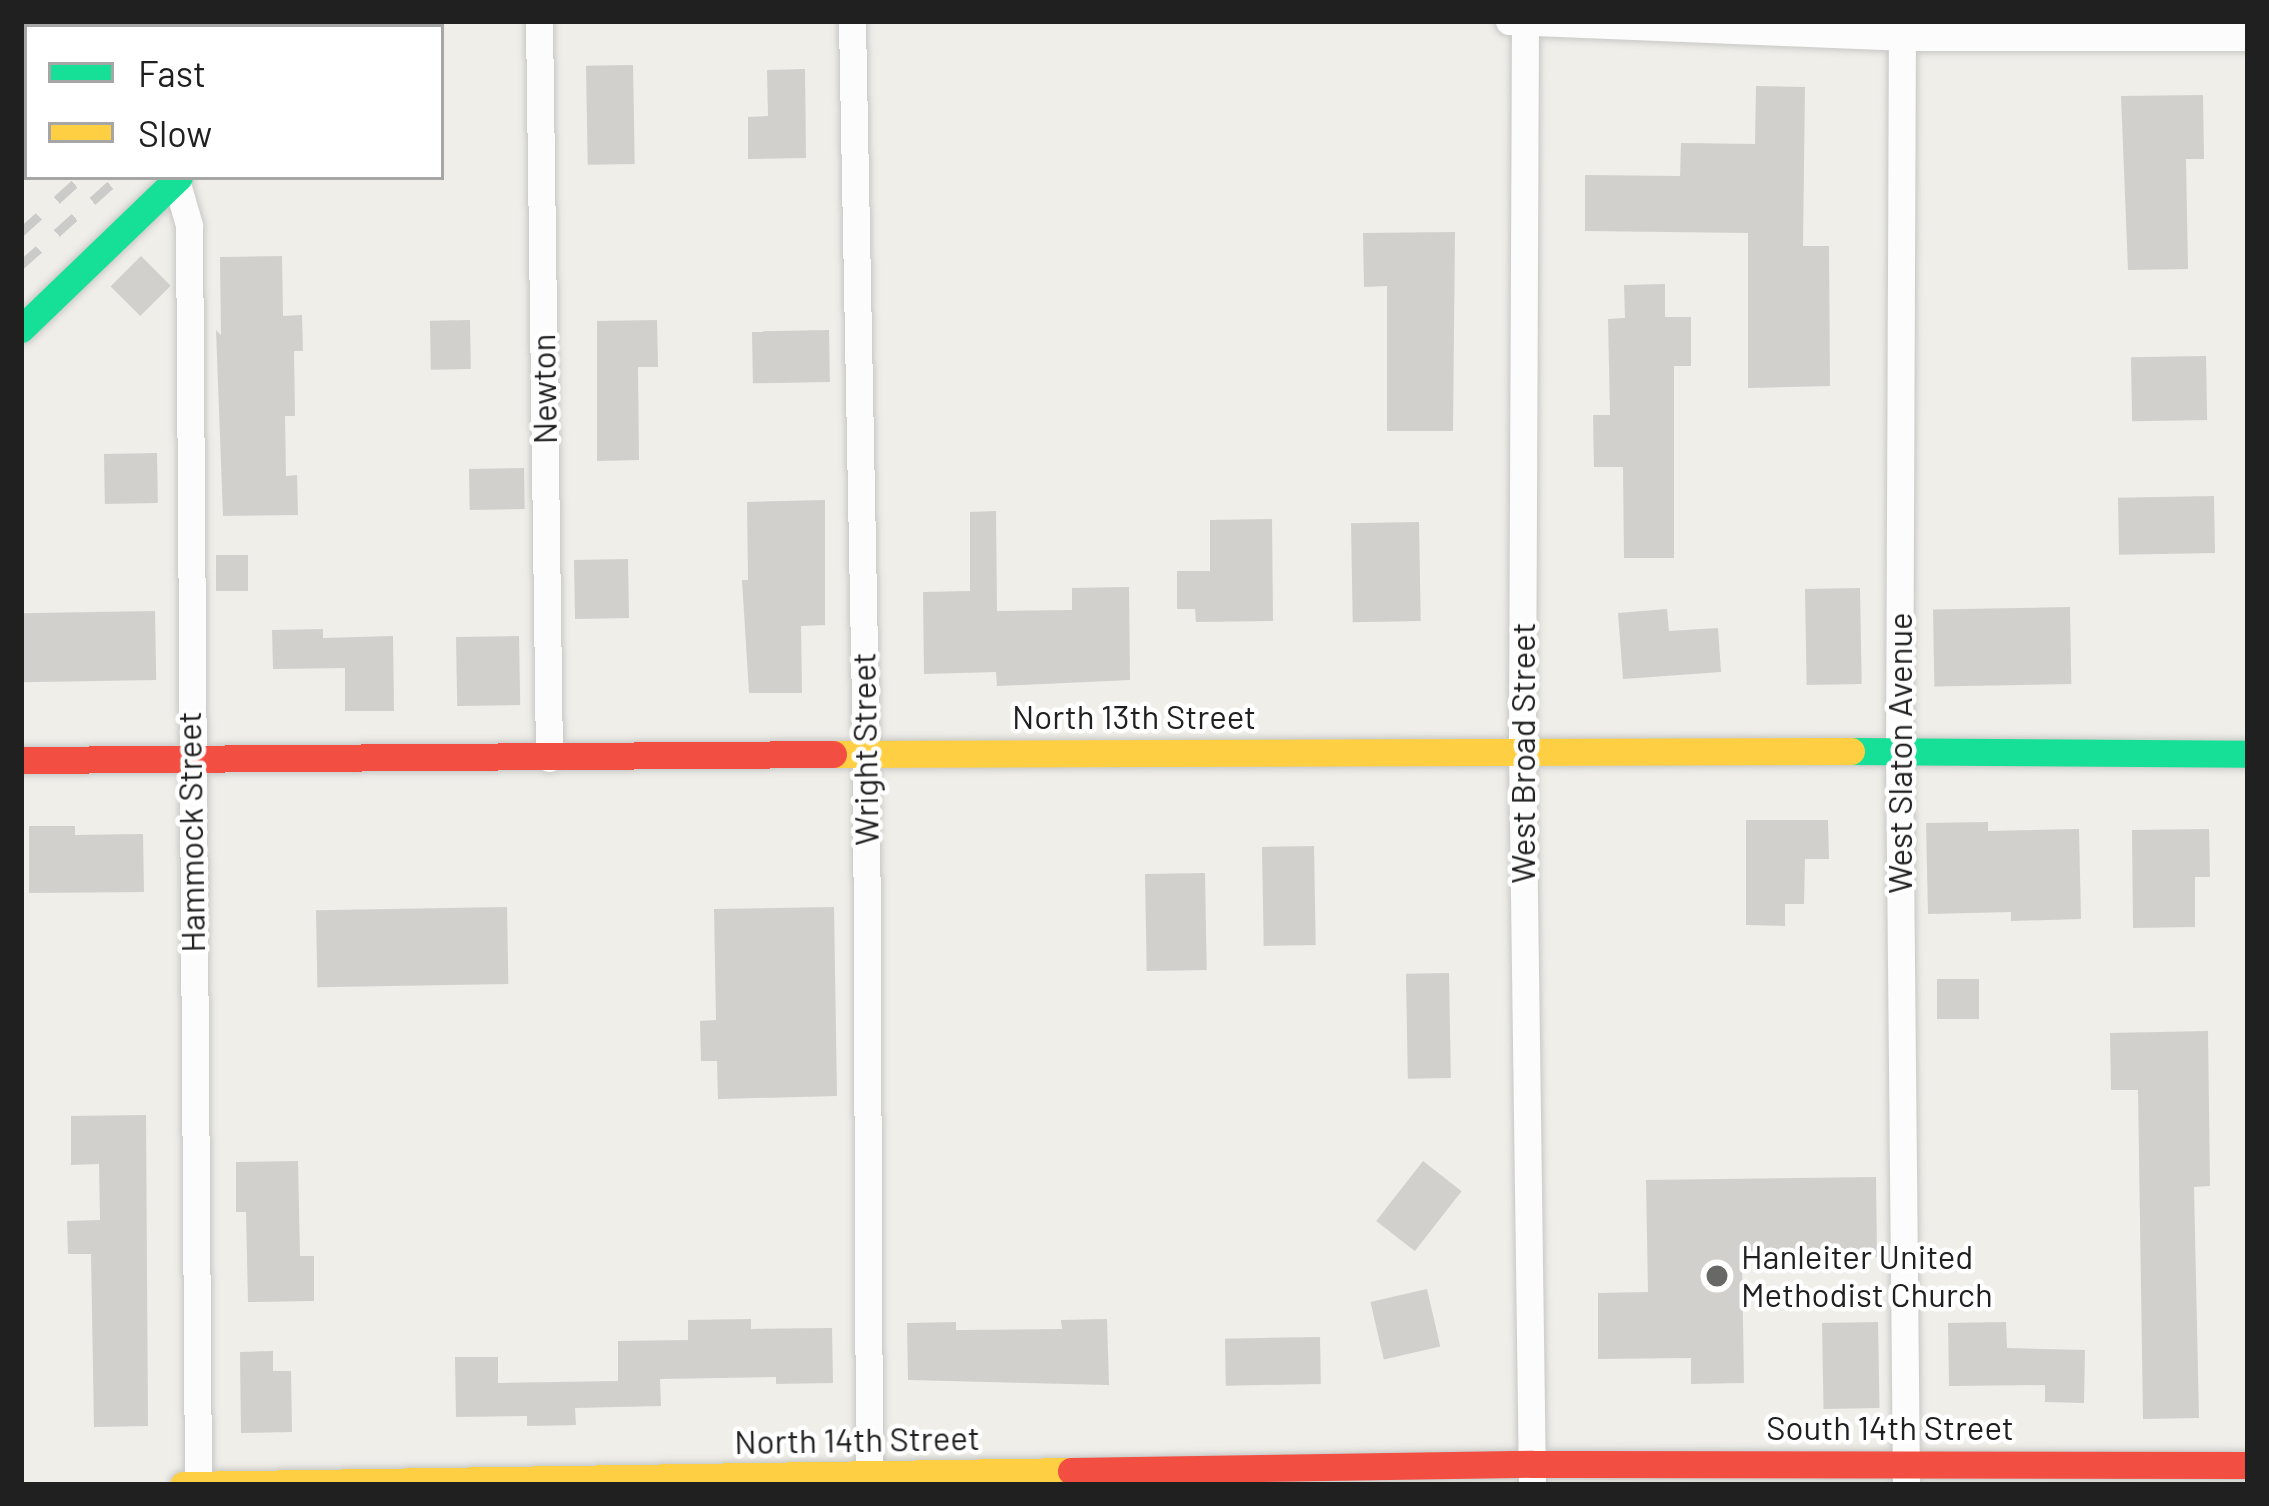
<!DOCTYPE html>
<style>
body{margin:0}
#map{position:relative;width:2269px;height:1506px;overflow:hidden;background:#efeee9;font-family:Barlow,sans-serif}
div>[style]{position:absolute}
.building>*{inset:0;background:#d1d0cc;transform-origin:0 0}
.roads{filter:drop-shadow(0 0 3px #c7c7c5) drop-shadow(0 0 3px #c7c7c5)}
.street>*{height:27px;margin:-13.5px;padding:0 13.5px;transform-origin:13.5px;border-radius:13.5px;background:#fdfcfc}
.fast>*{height:27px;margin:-13.5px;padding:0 13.5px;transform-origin:13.5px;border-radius:13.5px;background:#16e098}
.slow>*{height:27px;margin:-13.5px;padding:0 13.5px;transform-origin:13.5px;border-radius:13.5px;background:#ffcf43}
.jam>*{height:27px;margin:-13.5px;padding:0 13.5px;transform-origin:13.5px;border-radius:13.5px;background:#f24e42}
.rail>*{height:9px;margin-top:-4.5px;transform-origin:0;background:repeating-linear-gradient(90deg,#cbcbca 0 24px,transparent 0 48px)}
.dots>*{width:33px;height:33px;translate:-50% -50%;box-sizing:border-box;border:6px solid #fff;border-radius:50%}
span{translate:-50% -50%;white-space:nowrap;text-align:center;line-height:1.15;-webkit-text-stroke:9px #fff;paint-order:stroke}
.street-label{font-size:33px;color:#202020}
.poi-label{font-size:33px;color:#202020}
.left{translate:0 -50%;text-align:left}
.frame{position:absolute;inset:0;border:24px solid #202020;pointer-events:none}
.legend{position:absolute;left:24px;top:24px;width:420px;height:156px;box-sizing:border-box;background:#fff;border:3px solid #a6a6a6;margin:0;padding:15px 21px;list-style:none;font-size:36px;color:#202020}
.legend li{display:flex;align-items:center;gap:24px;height:60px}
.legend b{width:60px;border:3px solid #a6a6a6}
</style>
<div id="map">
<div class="building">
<i style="left:633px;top:65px;width:99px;height:47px;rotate:89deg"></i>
<i style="clip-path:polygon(805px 69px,806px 158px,748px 159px,748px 117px,768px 116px,767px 70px)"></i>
<i style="clip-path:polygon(1756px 86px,1805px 87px,1803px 246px,1829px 246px,1830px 386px,1748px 388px,1748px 233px,1585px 231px,1585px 175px,1680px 176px,1681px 143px,1755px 144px)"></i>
<i style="clip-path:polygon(2203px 95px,2204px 159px,2186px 159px,2188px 269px,2128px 270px,2121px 96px)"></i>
<i style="clip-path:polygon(1455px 232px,1453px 431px,1387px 431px,1387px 286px,1364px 287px,1363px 233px)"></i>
<i style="left:141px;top:256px;width:42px;height:43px;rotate:45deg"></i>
<i style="clip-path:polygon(282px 256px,283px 316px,302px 315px,303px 351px,294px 351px,295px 416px,285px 416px,286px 476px,297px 475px,298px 515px,223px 516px,216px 330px,221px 335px,220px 257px)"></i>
<i style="clip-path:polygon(1665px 284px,1665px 317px,1691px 317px,1691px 366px,1674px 366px,1674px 558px,1624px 558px,1623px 467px,1594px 467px,1593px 415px,1610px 415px,1608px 319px,1625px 318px,1624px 285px)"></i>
<i style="left:470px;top:320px;width:49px;height:40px;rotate:89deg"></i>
<i style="clip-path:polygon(657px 320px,658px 367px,638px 367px,639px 460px,597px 461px,597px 321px)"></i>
<i style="left:829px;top:330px;width:52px;height:77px;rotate:89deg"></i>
<i style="left:2206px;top:356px;width:64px;height:75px;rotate:89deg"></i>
<i style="left:157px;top:453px;width:50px;height:53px;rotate:89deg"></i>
<i style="left:524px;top:468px;width:41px;height:55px;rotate:89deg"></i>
<i style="left:2214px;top:496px;width:57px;height:96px;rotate:89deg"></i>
<i style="clip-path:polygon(825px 500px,825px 625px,801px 626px,802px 693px,749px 693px,742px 580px,748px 580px,747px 502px)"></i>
<i style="clip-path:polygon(996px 511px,997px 611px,1072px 610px,1072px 588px,1129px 587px,1130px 680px,997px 686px,996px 672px,924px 674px,923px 592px,970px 591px,970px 512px)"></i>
<i style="clip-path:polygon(1272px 519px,1273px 621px,1196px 622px,1195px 609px,1177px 609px,1177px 571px,1210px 571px,1210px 520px)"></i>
<i style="left:1419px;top:522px;width:99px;height:68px;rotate:89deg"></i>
<i style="left:216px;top:555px;width:32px;height:36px"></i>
<i style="left:628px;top:559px;width:59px;height:54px;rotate:89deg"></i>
<i style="left:1860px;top:588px;width:96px;height:55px;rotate:89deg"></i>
<i style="left:2070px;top:607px;width:77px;height:137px;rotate:89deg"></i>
<i style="clip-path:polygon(1667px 609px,1669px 631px,1718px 628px,1721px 672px,1623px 679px,1618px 613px)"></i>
<i style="left:155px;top:611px;width:69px;height:134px;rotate:89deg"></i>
<i style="clip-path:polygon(323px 629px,323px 638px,393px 636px,394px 711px,345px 711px,345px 668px,273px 669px,272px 630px)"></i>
<i style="left:519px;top:636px;width:69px;height:63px;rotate:89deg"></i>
<i style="clip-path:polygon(1746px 820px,1828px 820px,1829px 859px,1805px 859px,1804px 904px,1785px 904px,1785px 926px,1746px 925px)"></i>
<i style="clip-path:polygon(1988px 822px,1988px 831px,2079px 829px,2081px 919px,2011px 921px,2011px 912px,1928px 914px,1926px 823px)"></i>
<i style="clip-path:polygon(29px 826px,75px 826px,75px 835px,143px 834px,144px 892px,29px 893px)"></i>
<i style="clip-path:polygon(2209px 829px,2210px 877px,2195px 877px,2195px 927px,2133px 928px,2132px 830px)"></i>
<i style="left:1314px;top:846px;width:99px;height:52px;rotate:89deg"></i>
<i style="left:1205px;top:873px;width:97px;height:60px;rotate:89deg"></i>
<i style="left:507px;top:907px;width:77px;height:191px;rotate:89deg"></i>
<i style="clip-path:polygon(834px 907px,837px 1096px,718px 1099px,717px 1061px,701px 1061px,700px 1021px,716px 1020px,714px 909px)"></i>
<i style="left:1449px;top:973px;width:105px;height:43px;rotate:89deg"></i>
<i style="left:1979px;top:979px;width:40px;height:42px;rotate:90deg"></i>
<i style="clip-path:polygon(2208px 1031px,2210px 1186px,2194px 1187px,2199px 1418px,2143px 1419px,2138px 1090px,2111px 1090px,2110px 1033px)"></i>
<i style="clip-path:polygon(146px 1115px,148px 1426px,94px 1427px,91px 1254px,68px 1254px,67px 1221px,100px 1220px,99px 1164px,71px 1165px,71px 1116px)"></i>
<i style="clip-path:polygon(298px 1161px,300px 1256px,314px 1256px,314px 1301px,248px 1302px,246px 1212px,236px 1212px,236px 1162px)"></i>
<i style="left:1423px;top:1161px;width:49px;height:76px;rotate:38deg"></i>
<i style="clip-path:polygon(1876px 1177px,1877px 1257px,1742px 1259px,1744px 1383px,1691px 1384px,1691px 1358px,1598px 1359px,1598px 1293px,1648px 1292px,1646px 1180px)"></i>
<i style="left:1427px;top:1289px;width:59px;height:58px;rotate:77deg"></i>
<i style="clip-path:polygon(751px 1319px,751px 1329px,832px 1328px,833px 1383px,776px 1384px,776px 1377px,660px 1379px,661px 1406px,575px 1408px,576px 1425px,527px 1426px,527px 1416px,456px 1417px,455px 1357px,498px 1357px,498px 1383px,618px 1381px,618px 1341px,688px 1340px,688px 1320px)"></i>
<i style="clip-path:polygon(1107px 1319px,1109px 1385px,908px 1380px,907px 1323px,956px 1322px,956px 1330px,1062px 1329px,1061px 1320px)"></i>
<i style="left:1878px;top:1322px;width:86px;height:56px;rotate:89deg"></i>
<i style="clip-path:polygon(2006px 1322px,2007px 1348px,2085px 1350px,2084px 1403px,2045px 1402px,2045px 1385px,1949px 1386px,1948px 1323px)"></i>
<i style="left:1320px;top:1337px;width:47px;height:95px;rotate:89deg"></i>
<i style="clip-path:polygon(273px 1351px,273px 1371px,291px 1371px,292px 1432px,241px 1433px,240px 1352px)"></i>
</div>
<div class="roads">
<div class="street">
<i style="left:539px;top:21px;width:737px;rotate:89.22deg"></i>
<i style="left:852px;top:21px;width:734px;rotate:88.91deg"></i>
<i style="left:866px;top:755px;width:721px;rotate:89.76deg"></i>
<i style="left:1509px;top:21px;width:393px;rotate:2.3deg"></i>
<i style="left:1902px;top:37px;width:346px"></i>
<i style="left:1525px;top:21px;width:728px;rotate:90.24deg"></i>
<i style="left:1522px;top:749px;width:736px;rotate:89.22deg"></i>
<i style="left:1902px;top:21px;width:733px;rotate:90.23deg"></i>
<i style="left:1899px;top:754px;width:731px;rotate:89.45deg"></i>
<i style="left:176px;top:180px;width:47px;rotate:73.9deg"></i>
<i style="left:189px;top:225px;width:1260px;rotate:89.59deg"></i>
</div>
<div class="fast">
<i style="left:21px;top:329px;width:219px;rotate:-43.9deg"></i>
<i style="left:1851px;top:751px;width:397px;rotate:0.4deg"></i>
</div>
<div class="slow">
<i style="left:833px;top:754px;width:1018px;rotate:-0.17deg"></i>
<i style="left:183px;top:1485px;width:888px;rotate:-0.9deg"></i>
</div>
<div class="jam">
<i style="left:342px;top:27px;width:8px;rotate:-45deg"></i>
<i style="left:21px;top:760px;width:812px;rotate:-0.42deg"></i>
<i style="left:1071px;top:1471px;width:461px;rotate:-0.9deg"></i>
<i style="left:1532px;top:1464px;width:716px;rotate:0.08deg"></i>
</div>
</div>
<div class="rail">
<i style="left:246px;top:27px;width:9px;rotate:-41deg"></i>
<i style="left:285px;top:27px;width:9px;rotate:-41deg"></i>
<i style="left:21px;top:232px;width:82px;rotate:-42deg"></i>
<i style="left:21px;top:265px;width:132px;rotate:-41.9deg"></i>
</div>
<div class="dots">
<i style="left:1717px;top:1276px;background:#686866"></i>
</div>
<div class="street-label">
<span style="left:544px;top:389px;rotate:-91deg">Newton</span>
<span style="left:1134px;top:717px">North 13th Street</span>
<span style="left:865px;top:749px;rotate:-91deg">Wright Street</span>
<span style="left:1523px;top:753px;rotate:-90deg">West Broad Street</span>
<span style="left:1900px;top:753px;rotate:-90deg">West Slaton Avenue</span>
<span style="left:191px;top:832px;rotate:-91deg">Hammock Street</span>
<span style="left:1890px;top:1428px">South 14th Street</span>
<span style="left:857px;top:1440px;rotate:-1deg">North 14th Street</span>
</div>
<div class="poi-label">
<span class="left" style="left:1741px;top:1276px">Hanleiter United<br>Methodist Church</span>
</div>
<div class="frame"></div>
<ul class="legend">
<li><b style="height:15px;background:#16e098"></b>Fast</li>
<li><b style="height:15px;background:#ffcf43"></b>Slow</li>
</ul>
</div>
